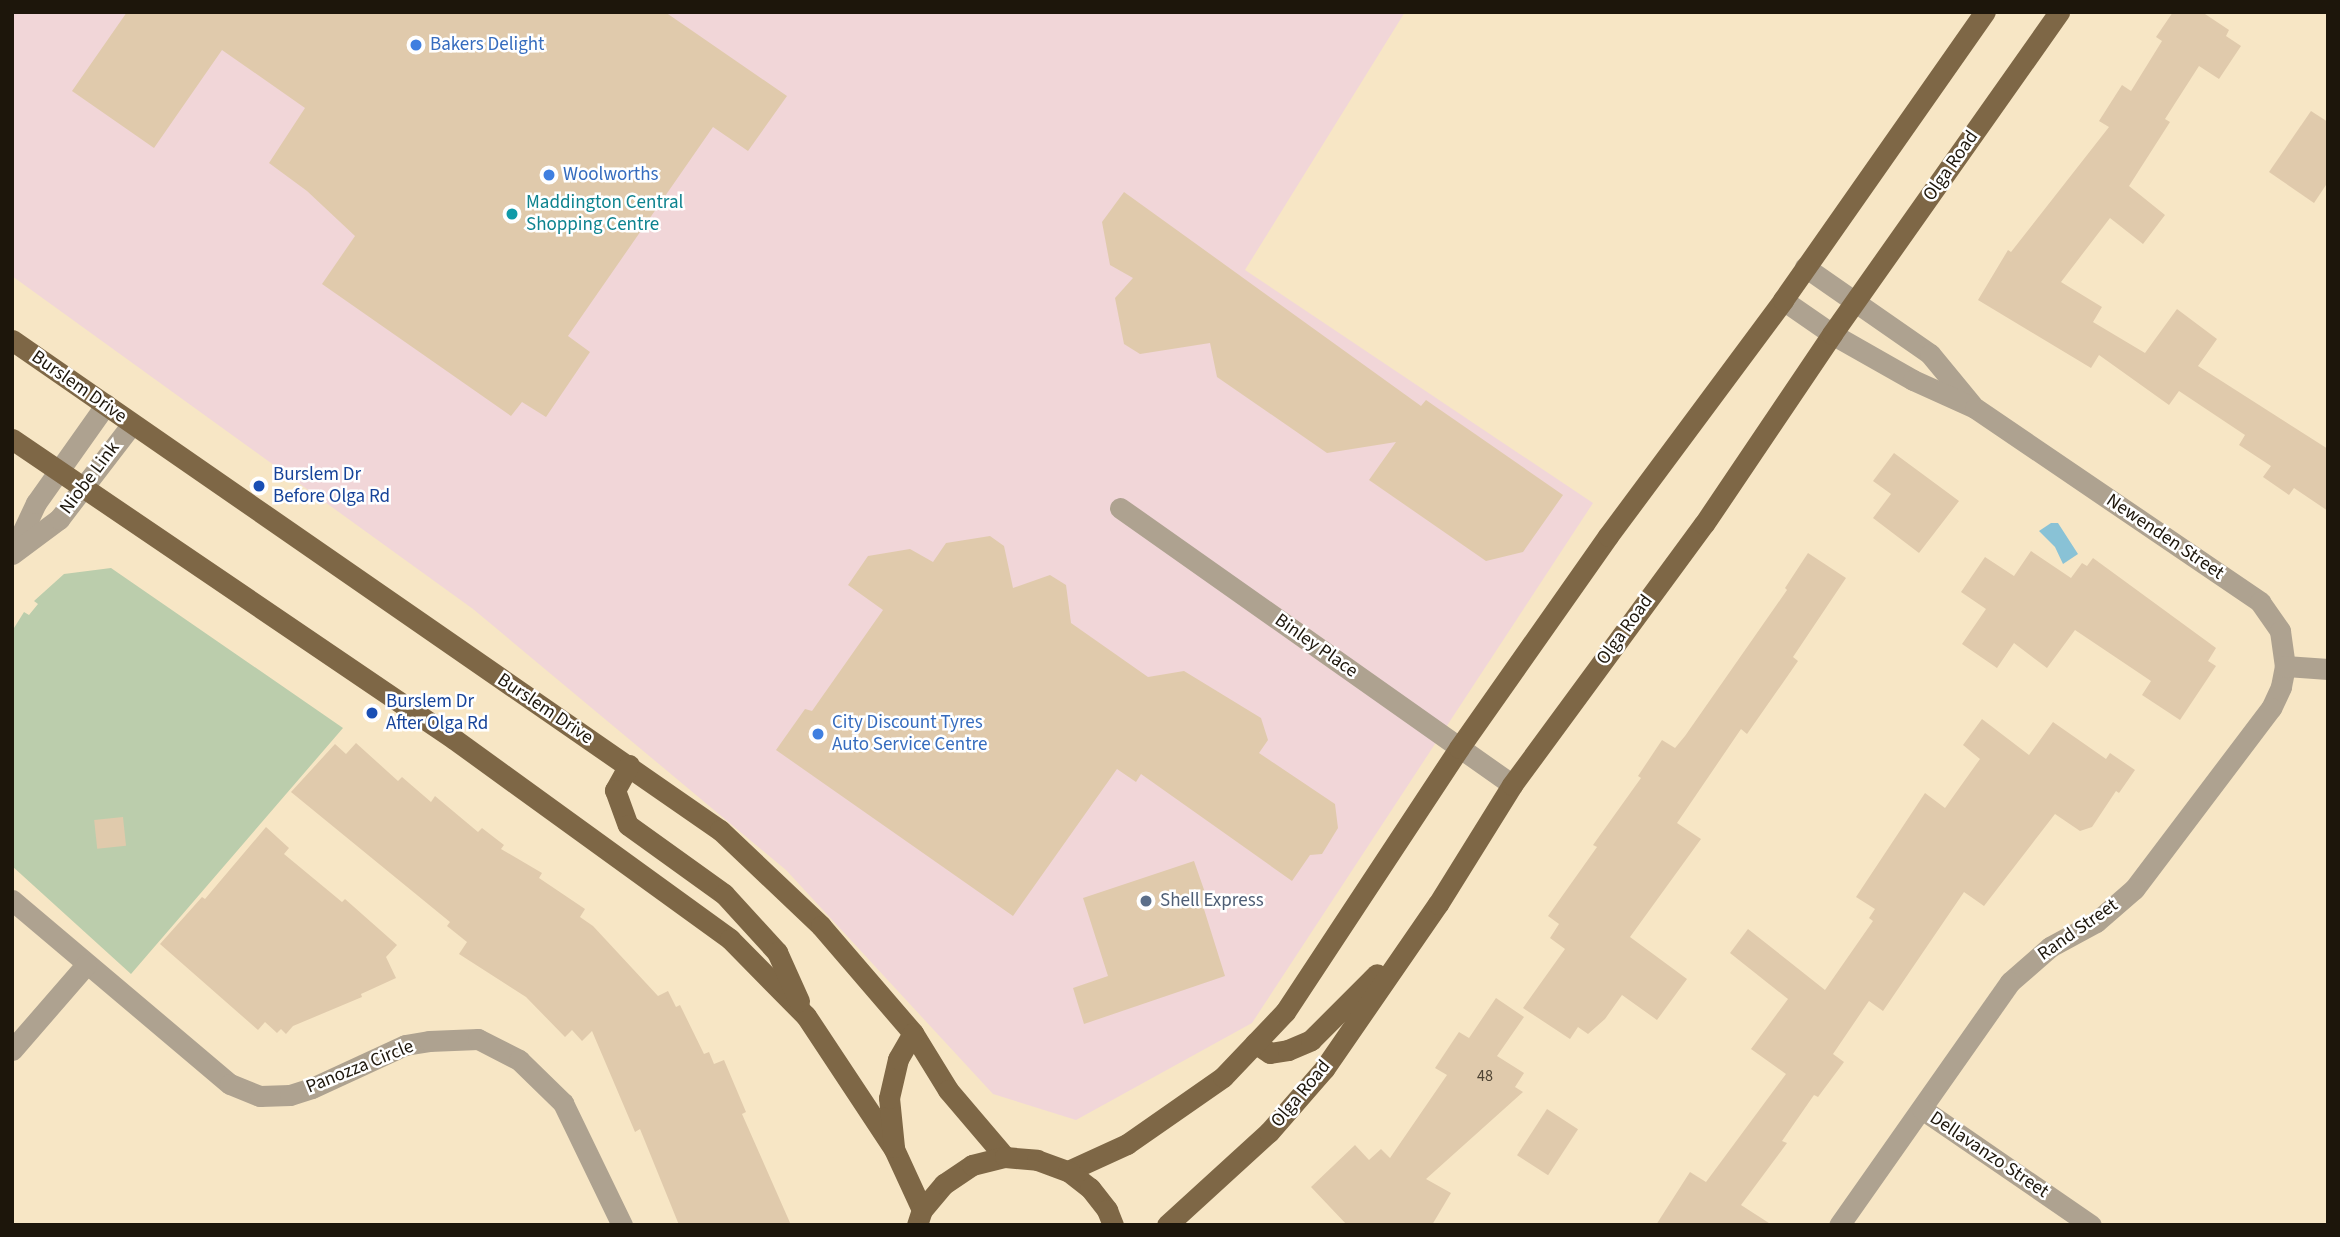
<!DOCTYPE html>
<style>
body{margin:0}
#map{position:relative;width:2340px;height:1237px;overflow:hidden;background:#f7e6c5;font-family:"Source Sans 3",sans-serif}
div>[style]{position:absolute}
.commercial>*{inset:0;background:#f1d6d8}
.green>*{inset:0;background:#bbcdac}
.water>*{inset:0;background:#89c2d6}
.building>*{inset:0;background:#e0caac;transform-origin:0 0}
.street>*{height:21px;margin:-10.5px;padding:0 10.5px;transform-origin:10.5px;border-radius:10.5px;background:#aea290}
.primary>*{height:21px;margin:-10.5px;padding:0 10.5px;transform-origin:10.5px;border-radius:10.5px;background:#7e6746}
.dots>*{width:19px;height:19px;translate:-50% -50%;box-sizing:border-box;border:4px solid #fff;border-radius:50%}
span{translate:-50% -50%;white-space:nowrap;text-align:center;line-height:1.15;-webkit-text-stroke:5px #fff;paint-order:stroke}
.number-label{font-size:16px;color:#4e4333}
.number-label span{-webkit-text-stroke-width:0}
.shop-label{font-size:19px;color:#366cbe}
.left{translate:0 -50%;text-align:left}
.street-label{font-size:19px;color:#1d160b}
.culture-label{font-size:19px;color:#0d838f}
.transit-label{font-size:19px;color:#164399}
.service-label{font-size:19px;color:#4e5e75}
.frame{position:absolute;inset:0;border:14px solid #1d160b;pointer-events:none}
</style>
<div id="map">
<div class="commercial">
<i style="clip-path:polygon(12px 12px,1405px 12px,1245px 270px,1593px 503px,1252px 1023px,1076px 1120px,993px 1094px,786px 870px,473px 609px,12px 276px)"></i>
</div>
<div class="green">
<i style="clip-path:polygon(111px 568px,343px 728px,131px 974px,12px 866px,14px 628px,24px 612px,29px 615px,38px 604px,34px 601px,64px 574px)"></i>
</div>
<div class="water">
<i style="clip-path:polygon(2051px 523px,2058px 523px,2078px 554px,2063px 564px,2055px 547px,2039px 531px)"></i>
</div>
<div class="building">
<i style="clip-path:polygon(127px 12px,665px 12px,787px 96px,748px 151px,713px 127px,568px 336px,590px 352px,546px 417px,522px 402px,511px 416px,322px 284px,355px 236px,307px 191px,269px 163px,305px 108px,222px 50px,154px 148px,72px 91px)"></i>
<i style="clip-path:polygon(2173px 12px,2202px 12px,2229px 30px,2226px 36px,2241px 46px,2219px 79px,2199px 66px,2165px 119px,2170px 122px,2129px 186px,2165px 215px,2143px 244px,2110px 218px,2061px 282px,2102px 307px,2093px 322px,2145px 353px,2177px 309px,2217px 339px,2198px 366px,2328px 449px,2328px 511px,2294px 488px,2289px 495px,2263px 477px,2271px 466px,2239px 445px,2245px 435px,2179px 391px,2169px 405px,2099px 355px,2091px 368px,1978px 300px,2008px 250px,2011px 252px,2109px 127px,2099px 121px,2122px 85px,2131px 91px,2162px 41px,2156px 37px)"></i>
<i style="clip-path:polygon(2311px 111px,2328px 122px,2328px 182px,2314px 203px,2269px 172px)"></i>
<i style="clip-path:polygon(1124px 192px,1421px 406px,1426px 400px,1563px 495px,1523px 552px,1486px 561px,1369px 480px,1396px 442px,1327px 453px,1217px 377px,1210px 343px,1140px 354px,1124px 344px,1115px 298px,1133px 278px,1110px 265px,1102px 222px)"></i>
<i style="clip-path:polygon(1894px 453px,1959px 501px,1919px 553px,1873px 518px,1891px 494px,1873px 481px)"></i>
<i style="clip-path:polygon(990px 536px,1004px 546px,1013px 588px,1050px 575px,1066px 585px,1071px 623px,1148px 677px,1184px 671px,1261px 718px,1268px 740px,1259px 753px,1335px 804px,1338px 828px,1322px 854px,1310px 855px,1292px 881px,1141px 774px,1136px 782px,1117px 769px,1013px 916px,776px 750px,805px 709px,812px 711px,883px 610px,848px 585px,868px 556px,910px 549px,933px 562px,946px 543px)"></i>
<i style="clip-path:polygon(2031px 551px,2071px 578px,2082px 563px,2087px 566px,2093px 558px,2216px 648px,2208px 661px,2216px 666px,2180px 720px,2142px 695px,2151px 681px,2075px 630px,2047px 668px,2014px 643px,1997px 668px,1962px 644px,1986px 609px,1961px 592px,1985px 557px,2014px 576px)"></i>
<i style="clip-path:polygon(1808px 553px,1846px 578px,1793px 657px,1798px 661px,1747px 734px,1741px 729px,1677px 823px,1701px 839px,1630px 937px,1687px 979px,1657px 1020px,1622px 995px,1605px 1019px,1588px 1034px,1578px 1027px,1570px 1039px,1523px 1008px,1565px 949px,1550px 938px,1559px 924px,1548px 916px,1597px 847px,1593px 845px,1641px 778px,1638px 776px,1662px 740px,1675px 748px,1685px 736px,1787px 590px,1785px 588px)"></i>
<i style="clip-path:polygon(1982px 719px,2029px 755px,2053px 722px,2106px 759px,2110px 753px,2135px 770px,2119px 793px,2116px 791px,2092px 827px,2080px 831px,2055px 814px,1984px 906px,1964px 892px,1883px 1011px,1869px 1001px,1833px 1054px,1844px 1062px,1818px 1097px,1814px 1095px,1782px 1141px,1787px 1143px,1741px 1205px,1772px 1225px,1656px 1225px,1690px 1172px,1706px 1182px,1786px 1074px,1751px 1049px,1788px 999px,1730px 953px,1748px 929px,1825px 990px,1873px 921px,1869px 918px,1875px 909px,1856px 897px,1925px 793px,1945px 808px,1980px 759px,1963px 745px)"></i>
<i style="clip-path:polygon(356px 743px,398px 781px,402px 777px,431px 802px,435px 796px,478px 832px,482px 828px,504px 845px,501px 849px,542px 873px,539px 878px,585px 909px,580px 917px,593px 926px,658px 996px,668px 991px,676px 1007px,680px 1005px,704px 1054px,709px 1052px,714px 1064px,724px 1060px,746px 1112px,742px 1114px,791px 1225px,679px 1225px,640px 1129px,635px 1132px,592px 1031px,582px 1041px,572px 1030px,565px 1037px,526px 997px,459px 954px,467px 942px,447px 926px,450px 922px,291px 792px,335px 744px,346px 754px)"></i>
<i style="left:123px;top:817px;width:29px;height:29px;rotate:84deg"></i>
<i style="clip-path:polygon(266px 827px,289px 848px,284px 854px,342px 902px,345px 899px,397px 945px,386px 957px,396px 978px,361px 994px,362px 997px,293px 1026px,286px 1034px,281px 1029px,277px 1033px,265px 1022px,258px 1030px,160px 944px,202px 897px,205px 899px)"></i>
<i style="clip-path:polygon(1194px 861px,1209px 904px,1203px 906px,1225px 976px,1084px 1024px,1073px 988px,1108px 976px,1083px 898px)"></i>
<i style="clip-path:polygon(1496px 998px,1524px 1017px,1497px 1056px,1524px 1073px,1515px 1087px,1523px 1092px,1426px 1179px,1451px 1193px,1432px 1225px,1347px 1225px,1311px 1187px,1355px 1145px,1369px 1160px,1381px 1149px,1390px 1158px,1447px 1075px,1435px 1068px,1459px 1032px,1469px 1038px)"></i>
<i style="left:1547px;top:1109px;width:37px;height:55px;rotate:33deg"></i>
</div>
<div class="street">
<i style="left:1805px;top:267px;width:152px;rotate:34.8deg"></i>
<i style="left:1930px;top:354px;width:66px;rotate:50.5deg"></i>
<i style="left:1783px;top:300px;width:60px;rotate:34.8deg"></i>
<i style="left:1832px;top:334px;width:93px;rotate:29.6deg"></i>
<i style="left:1913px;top:380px;width:68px;rotate:24.3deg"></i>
<i style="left:1975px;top:408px;width:345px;rotate:34.2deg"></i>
<i style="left:2260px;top:602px;width:35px;rotate:55deg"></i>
<i style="left:2280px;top:631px;width:35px;rotate:82deg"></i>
<i style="left:2285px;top:666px;width:21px;rotate:101deg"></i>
<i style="left:2281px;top:687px;width:23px;rotate:115deg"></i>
<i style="left:2271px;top:708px;width:227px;rotate:127.1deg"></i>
<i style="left:2134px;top:889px;width:50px;rotate:139deg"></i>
<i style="left:2096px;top:922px;width:52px;rotate:151.5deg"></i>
<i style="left:2050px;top:947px;width:53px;rotate:138.8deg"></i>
<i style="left:2010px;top:982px;width:297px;rotate:125.1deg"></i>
<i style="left:1120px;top:508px;width:480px;rotate:35.2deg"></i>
<i style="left:13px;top:552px;width:54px;rotate:-64.9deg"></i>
<i style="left:36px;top:503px;width:121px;rotate:-54.7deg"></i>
<i style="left:12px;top:554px;width:59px;rotate:-36.7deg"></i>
<i style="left:59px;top:519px;width:120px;rotate:-52.5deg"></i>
<i style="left:2285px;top:666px;width:43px;rotate:4deg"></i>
<i style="left:12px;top:900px;width:285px;rotate:40.2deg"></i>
<i style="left:230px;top:1084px;width:32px;rotate:22deg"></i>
<i style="left:260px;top:1096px;width:30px;rotate:-2deg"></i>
<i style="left:290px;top:1095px;width:23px;rotate:-18deg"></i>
<i style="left:312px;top:1088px;width:102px;rotate:-24.8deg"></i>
<i style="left:405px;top:1045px;width:24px;rotate:-9deg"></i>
<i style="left:429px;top:1041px;width:49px;rotate:-2.3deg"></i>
<i style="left:478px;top:1039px;width:46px;rotate:27.1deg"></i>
<i style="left:519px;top:1060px;width:62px;rotate:44.3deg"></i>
<i style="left:563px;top:1103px;width:136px;rotate:64.2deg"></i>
<i style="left:12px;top:1050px;width:113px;rotate:-49deg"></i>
<i style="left:1922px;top:1109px;width:205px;rotate:34.5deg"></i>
</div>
<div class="primary">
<i style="left:12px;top:340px;width:861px;rotate:34.69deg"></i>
<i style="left:720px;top:830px;width:139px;rotate:43.5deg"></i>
<i style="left:821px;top:926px;width:141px;rotate:49.3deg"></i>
<i style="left:913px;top:1033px;width:67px;rotate:58.4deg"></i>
<i style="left:948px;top:1090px;width:88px;rotate:49.6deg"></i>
<i style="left:12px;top:439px;width:534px;rotate:34.17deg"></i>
<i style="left:454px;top:739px;width:341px;rotate:35.9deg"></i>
<i style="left:730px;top:939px;width:108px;rotate:45.4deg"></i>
<i style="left:806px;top:1016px;width:159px;rotate:56.5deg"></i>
<i style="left:894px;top:1149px;width:67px;rotate:65.3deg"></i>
<i style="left:629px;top:765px;width:29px;rotate:119deg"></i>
<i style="left:615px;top:790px;width:37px;rotate:70deg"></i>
<i style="left:628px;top:825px;width:118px;rotate:35.7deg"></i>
<i style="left:724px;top:894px;width:79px;rotate:47.6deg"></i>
<i style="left:777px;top:952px;width:54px;rotate:65.8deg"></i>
<i style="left:1255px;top:1043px;width:18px;rotate:34deg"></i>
<i style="left:1270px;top:1053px;width:18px;rotate:-9deg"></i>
<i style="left:1288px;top:1050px;width:25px;rotate:-23deg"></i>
<i style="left:1311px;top:1040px;width:93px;rotate:-45deg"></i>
<i style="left:894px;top:1147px;width:49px;rotate:-95.8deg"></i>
<i style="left:889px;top:1098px;width:40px;rotate:-77deg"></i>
<i style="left:898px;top:1059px;width:30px;rotate:-60deg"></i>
<i style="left:1068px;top:1171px;width:65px;rotate:-24.6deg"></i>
<i style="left:1127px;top:1144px;width:117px;rotate:-34.9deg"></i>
<i style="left:1223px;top:1077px;width:90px;rotate:-46.4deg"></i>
<i style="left:1285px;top:1012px;width:316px;rotate:-56.6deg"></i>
<i style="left:1459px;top:748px;width:259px;rotate:-54.9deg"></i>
<i style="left:1608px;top:536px;width:294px;rotate:-53.4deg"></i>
<i style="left:1783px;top:300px;width:352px;rotate:-55deg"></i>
<i style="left:917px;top:1225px;width:16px;rotate:-72deg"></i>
<i style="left:922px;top:1210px;width:34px;rotate:-50deg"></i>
<i style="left:944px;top:1184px;width:34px;rotate:-34deg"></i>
<i style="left:972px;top:1165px;width:34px;rotate:-14deg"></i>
<i style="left:1005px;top:1157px;width:32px;rotate:5deg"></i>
<i style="left:1037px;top:1160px;width:33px;rotate:20deg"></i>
<i style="left:1068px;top:1171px;width:28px;rotate:38deg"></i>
<i style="left:1090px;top:1188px;width:28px;rotate:52deg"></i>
<i style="left:1107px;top:1210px;width:16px;rotate:68deg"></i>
<i style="left:1167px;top:1225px;width:138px;rotate:-42.4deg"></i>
<i style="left:1269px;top:1132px;width:84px;rotate:-48.9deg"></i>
<i style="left:1324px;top:1069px;width:201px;rotate:-55.4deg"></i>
<i style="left:1438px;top:904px;width:140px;rotate:-58.1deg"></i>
<i style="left:1512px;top:785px;width:324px;rotate:-53.7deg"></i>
<i style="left:1704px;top:524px;width:229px;rotate:-56deg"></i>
<i style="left:1832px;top:334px;width:394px;rotate:-54.8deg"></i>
</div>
<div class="dots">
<i style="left:416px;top:45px;background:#3f7fe0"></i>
<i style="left:549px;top:175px;background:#3f7fe0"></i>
<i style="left:512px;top:214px;background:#0f9aa8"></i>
<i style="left:259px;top:486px;background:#1a4fb4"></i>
<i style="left:372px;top:713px;background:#1a4fb4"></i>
<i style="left:818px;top:734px;background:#3f7fe0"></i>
<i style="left:1146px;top:901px;background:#5c6f8a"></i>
</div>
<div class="number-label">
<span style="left:1485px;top:1076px">48</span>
</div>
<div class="shop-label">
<span class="left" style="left:430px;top:45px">Bakers Delight</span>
<span class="left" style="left:563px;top:175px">Woolworths</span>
<span class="left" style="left:832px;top:734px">City Discount Tyres<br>Auto Service Centre</span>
</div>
<div class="street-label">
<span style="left:1951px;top:166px;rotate:-55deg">Olga Road</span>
<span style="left:79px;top:387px;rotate:35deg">Burslem Drive</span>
<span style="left:90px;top:478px;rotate:-53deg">Niobe Link</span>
<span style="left:2165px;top:537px;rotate:34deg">Newenden Street</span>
<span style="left:1625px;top:630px;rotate:-54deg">Olga Road</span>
<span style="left:1316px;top:646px;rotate:35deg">Binley Place</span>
<span style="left:545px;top:709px;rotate:34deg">Burslem Drive</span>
<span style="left:2078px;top:930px;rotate:-35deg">Rand Street</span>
<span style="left:360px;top:1067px;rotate:-22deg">Panozza Circle</span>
<span style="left:1301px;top:1094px;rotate:-50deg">Olga Road</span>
<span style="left:1989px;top:1155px;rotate:34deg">Dellavanzo Street</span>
</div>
<div class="culture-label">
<span class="left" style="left:526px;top:214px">Maddington Central<br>Shopping Centre</span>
</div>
<div class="transit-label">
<span class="left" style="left:273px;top:486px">Burslem Dr<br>Before Olga Rd</span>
<span class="left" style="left:386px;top:713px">Burslem Dr<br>After Olga Rd</span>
</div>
<div class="service-label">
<span class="left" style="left:1160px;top:901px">Shell Express</span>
</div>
<div class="frame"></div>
</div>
